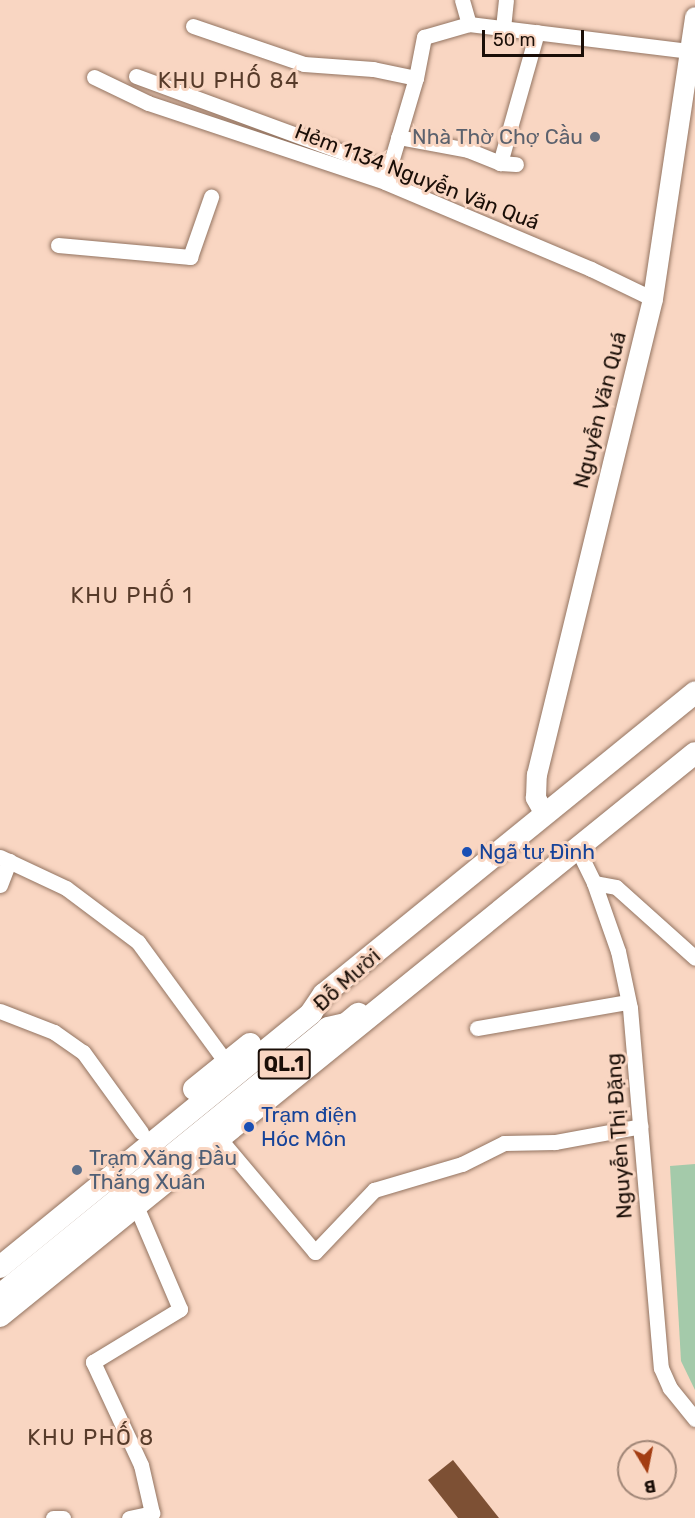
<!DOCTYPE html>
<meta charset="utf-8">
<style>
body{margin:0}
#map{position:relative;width:695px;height:1518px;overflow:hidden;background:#f9d6c2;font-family:Rubik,sans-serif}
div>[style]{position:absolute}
.green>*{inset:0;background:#a4caaa}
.building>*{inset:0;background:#7d5034}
.roads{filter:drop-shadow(0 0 2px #937461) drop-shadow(0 0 2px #937461)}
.minor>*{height:15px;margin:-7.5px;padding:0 7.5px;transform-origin:7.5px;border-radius:7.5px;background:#fff}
.major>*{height:20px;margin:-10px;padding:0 10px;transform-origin:10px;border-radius:10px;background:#fff}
.highway>*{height:22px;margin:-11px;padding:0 11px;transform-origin:11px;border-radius:11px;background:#fff}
.dots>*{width:16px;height:16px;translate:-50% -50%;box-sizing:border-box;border:3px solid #f9d6c2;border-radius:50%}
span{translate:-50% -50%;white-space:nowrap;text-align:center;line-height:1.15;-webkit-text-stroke:6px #f9d6c2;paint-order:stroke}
.shield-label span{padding:2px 4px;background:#f9d6c2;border:2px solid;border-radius:4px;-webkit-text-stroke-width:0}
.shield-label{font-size:20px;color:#1a0e07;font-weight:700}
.worship-label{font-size:21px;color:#5b616d}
.right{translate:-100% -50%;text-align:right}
.street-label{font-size:21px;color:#1a0e07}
.transit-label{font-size:21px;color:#164399}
.left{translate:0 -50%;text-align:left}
.service-label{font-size:21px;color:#4e5e75}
.neighbourhood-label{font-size:22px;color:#573b2a;letter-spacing:1.5px}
.north{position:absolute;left:617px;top:1440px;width:60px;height:60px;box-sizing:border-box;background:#f9d6c2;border:2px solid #a08677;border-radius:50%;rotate:170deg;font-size:16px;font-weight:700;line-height:24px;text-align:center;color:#1a0e07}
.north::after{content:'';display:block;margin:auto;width:21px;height:27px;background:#a33d12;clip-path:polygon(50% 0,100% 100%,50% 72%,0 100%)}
.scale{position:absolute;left:482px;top:30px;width:102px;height:27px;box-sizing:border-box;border:3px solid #1a0e07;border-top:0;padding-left:8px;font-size:18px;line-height:21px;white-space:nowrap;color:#1a0e07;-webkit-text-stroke:4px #f9d6c2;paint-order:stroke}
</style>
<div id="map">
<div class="green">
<i style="clip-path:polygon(695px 1164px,695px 1390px,681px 1361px,670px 1166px)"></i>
</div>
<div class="building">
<i style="clip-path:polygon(453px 1460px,499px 1518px,458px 1518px,428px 1480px)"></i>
</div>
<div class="roads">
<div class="minor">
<i style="left:462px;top:0;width:25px;rotate:74deg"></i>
<i style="left:193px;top:26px;width:117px;rotate:18.9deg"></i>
<i style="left:304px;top:64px;width:69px;rotate:4.1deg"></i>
<i style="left:373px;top:69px;width:44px;rotate:11.8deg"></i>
<i style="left:416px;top:78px;width:42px;rotate:-79deg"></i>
<i style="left:424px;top:37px;width:47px;rotate:-16.1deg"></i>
<i style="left:469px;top:24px;width:223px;rotate:7deg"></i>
<i style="left:503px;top:28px;width:28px;rotate:-84deg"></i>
<i style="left:136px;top:76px;width:270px;rotate:20.2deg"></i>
<i style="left:94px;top:77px;width:60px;rotate:25.7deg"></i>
<i style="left:148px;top:103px;width:250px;rotate:18.4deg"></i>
<i style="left:385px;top:182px;width:224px;rotate:22.9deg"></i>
<i style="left:591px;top:269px;width:69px;rotate:25.8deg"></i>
<i style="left:398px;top:137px;width:71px;rotate:10.5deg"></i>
<i style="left:468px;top:150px;width:35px;rotate:22deg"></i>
<i style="left:500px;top:163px;width:16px;rotate:4deg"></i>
<i style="left:500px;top:163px;width:136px;rotate:-74.2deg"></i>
<i style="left:386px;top:179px;width:105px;rotate:-73.5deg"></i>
<i style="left:58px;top:245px;width:133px;rotate:5.2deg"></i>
<i style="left:190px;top:257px;width:64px;rotate:-70.7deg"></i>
<i style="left:577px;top:848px;width:39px;rotate:64deg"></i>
<i style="left:594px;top:883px;width:72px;rotate:70.6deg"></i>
<i style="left:618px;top:951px;width:58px;rotate:78.1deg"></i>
<i style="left:630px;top:1008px;width:361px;rotate:85.1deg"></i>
<i style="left:661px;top:1368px;width:22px;rotate:66deg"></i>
<i style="left:670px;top:1388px;width:40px;rotate:51deg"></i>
<i style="left:0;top:857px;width:73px;rotate:25.2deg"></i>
<i style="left:66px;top:888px;width:90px;rotate:36.9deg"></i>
<i style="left:138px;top:942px;width:157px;rotate:53.8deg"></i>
<i style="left:594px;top:883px;width:22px;rotate:10deg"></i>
<i style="left:616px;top:887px;width:106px;rotate:41.9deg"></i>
<i style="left:0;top:885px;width:26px;rotate:-69deg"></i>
<i style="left:0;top:1011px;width:58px;rotate:21.3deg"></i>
<i style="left:54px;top:1032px;width:35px;rotate:35deg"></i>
<i style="left:83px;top:1052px;width:99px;rotate:54.1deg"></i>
<i style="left:477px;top:1028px;width:153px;rotate:-9.8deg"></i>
<i style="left:219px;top:1138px;width:149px;rotate:49.9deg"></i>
<i style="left:315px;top:1252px;width:86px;rotate:-46.4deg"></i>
<i style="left:374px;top:1190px;width:92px;rotate:-16.5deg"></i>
<i style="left:462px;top:1164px;width:47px;rotate:-26.6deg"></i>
<i style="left:504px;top:1143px;width:51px;rotate:-1.1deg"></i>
<i style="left:555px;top:1142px;width:87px;rotate:-10.5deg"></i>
<i style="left:53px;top:1518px;width:10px"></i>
<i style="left:129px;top:1518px;width:24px;rotate:-12deg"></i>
<i style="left:152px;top:1513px;width:49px;rotate:-102.9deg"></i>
<i style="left:141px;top:1465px;width:114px;rotate:-115deg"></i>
<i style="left:93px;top:1362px;width:102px;rotate:-31.3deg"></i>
<i style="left:180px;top:1309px;width:112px;rotate:-113.1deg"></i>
</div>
<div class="major">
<i style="left:542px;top:809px;width:13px;rotate:-119deg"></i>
<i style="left:536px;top:798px;width:23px;rotate:-88deg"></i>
<i style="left:537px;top:775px;width:490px;rotate:-76.3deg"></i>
<i style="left:653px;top:299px;width:285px;rotate:-81.5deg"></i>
</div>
<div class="highway">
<i style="left:194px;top:1089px;width:72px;rotate:-38.8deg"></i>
<i style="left:0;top:1267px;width:402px;rotate:-39.2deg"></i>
<i style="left:311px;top:1013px;width:23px;rotate:-56deg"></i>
<i style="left:324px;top:994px;width:478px;rotate:-39.1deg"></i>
<i style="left:0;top:1295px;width:423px;rotate:-39.1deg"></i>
<i style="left:328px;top:1028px;width:18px;rotate:-13deg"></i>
<i style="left:346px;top:1024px;width:16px;rotate:-40deg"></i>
<i style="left:0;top:1316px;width:894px;rotate:-39.01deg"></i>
</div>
</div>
<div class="dots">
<i style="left:595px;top:137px;background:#6b7280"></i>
<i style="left:467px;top:852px;background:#1a4fb4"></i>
<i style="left:249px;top:1127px;background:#1a4fb4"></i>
<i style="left:77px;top:1170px;background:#5c6f8a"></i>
</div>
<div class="shield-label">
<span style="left:284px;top:1064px">QL.1</span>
</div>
<div class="worship-label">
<span class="right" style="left:583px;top:137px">Nhà Thờ Chợ Cầu</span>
</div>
<div class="street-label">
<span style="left:417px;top:177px;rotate:21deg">Hẻm 1134 Nguyễn Văn Quá</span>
<span style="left:600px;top:410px;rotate:-76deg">Nguyễn Văn Quá</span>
<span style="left:347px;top:980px;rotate:-42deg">Đỗ Mười</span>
<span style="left:619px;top:1136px;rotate:-94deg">Nguyễn Thị Đặng</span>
</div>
<div class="transit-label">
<span class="left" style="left:479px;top:852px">Ngã tư Đình</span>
<span class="left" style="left:261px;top:1127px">Trạm điện<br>Hóc Môn</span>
</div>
<div class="service-label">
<span class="left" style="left:89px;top:1170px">Trạm Xăng Đầu<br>Thắng Xuân</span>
</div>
<div class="neighbourhood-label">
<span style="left:229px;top:81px">KHU PHỐ 84</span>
<span style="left:132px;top:596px">KHU PHỐ 1</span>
<span style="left:91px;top:1438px">KHU PHỐ 8</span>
</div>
<div class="north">B</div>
<div class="scale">50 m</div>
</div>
